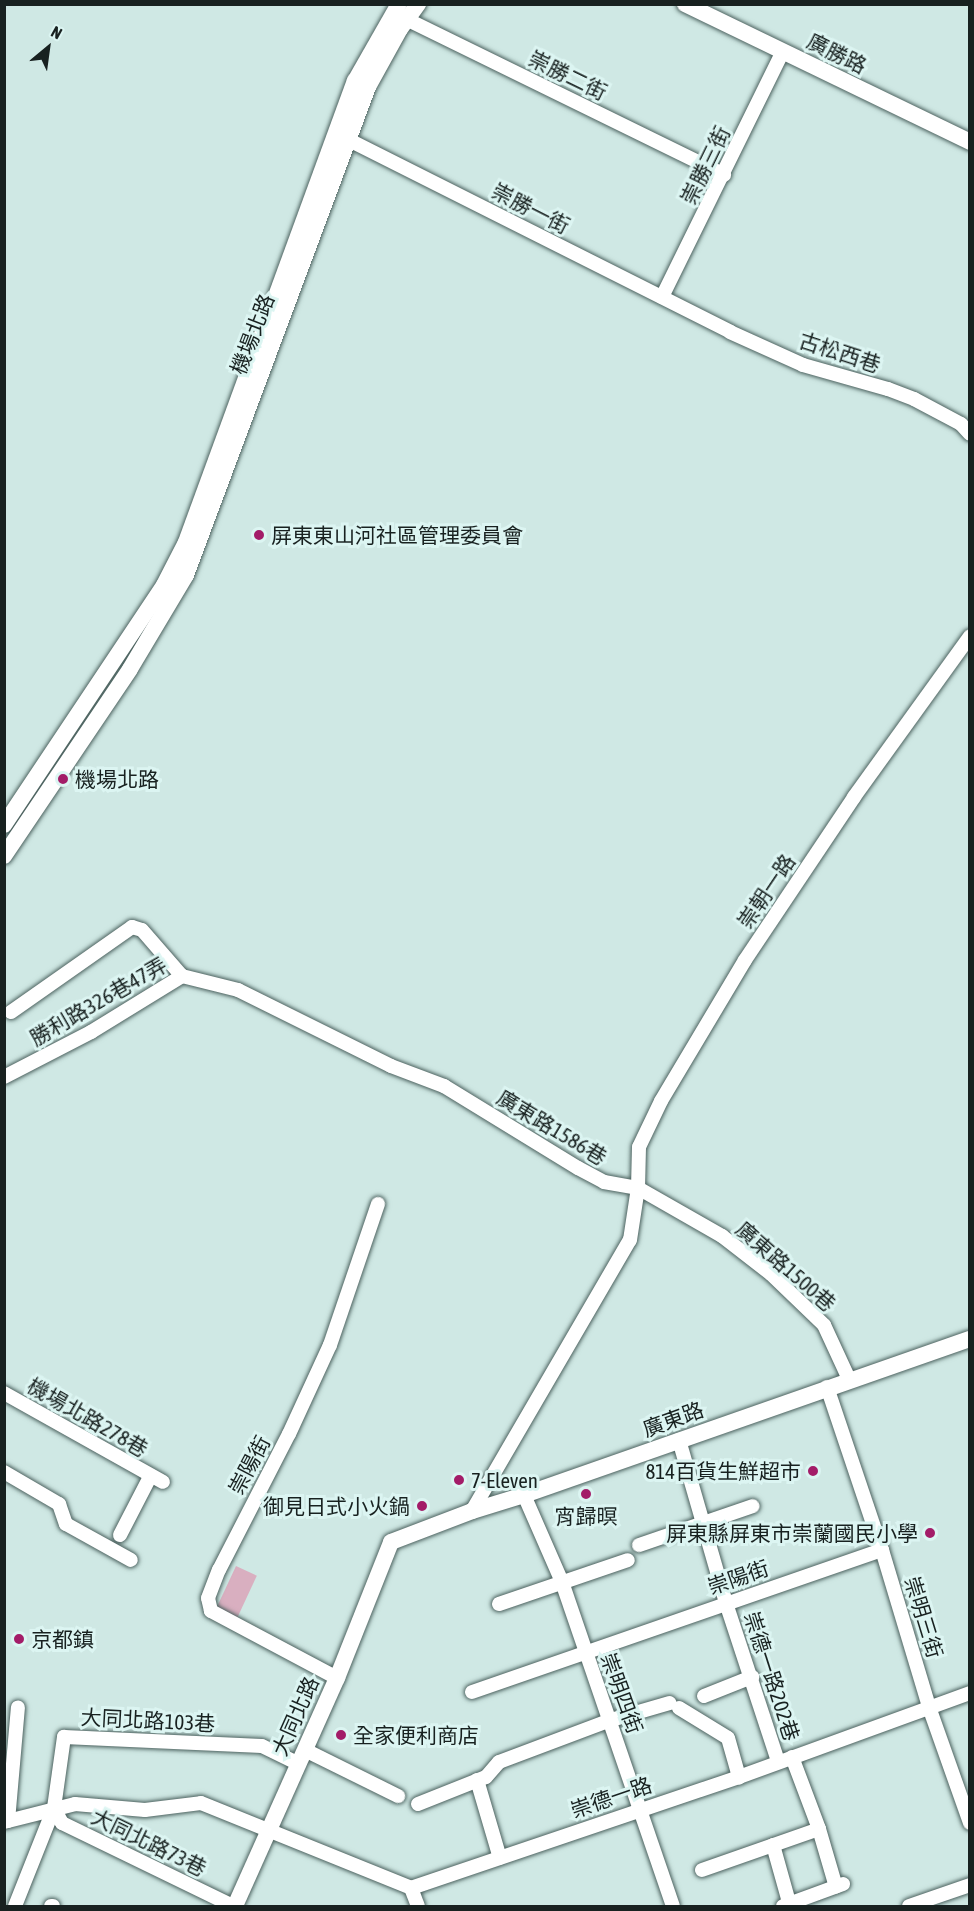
<!DOCTYPE html>
<meta charset="utf-8">
<style>
body{margin:0}
#map{position:relative;width:974px;height:1911px;overflow:hidden;background:#cfe8e4;font-family:"Asap Condensed","Noto Sans TC",sans-serif}
div>[style]{position:absolute}
.green>*{inset:0;background:#d9afc0;transform-origin:0 0}
.roads{filter:drop-shadow(0 0 2px #4c625f) drop-shadow(0 0 2px #4c625f)}
.minor>*{height:14px;margin:-7px;padding:0 7px;transform-origin:7px;border-radius:7px;background:#fff}
.tertiary>*{height:16px;margin:-8px;padding:0 8px;transform-origin:8px;border-radius:8px;background:#fff}
.dots>*{width:16px;height:16px;translate:-50% -50%;box-sizing:border-box;border:3px solid #dcf5f2;border-radius:50%}
span{translate:-50% -50%;white-space:nowrap;text-align:center;line-height:1.15;-webkit-text-stroke:6px #dcf5f2;paint-order:stroke}
.street-label{font-size:21px;color:#182120}
.poi-label{font-size:21px;color:#182120}
.left{translate:0 -50%;text-align:left}
.right{translate:-100% -50%;text-align:right}
.frame{position:absolute;inset:0;border:6px solid #182120;pointer-events:none}
.north{position:absolute;left:18px;top:18px;width:60px;height:60px;-webkit-text-stroke:4px #dcf5f2;paint-order:stroke;rotate:29deg;font-size:16px;font-weight:700;line-height:24px;text-align:center;color:#182120}
.north::after{content:'';display:block;margin:auto;width:21px;height:27px;background:#182120;clip-path:polygon(50% 0,100% 100%,50% 72%,0 100%)}
</style>
<div id="map">
<div class="green">
<i style="left:236px;top:1566px;width:23px;height:46px;rotate:25deg"></i>
</div>
<div class="roads">
<div class="minor">
<i style="left:400px;top:16px;width:361px;rotate:26.1deg"></i>
<i style="left:349px;top:140px;width:427px;rotate:26.7deg"></i>
<i style="left:730px;top:332px;width:80px;rotate:24.3deg"></i>
<i style="left:803px;top:365px;width:88px;rotate:15.8deg"></i>
<i style="left:888px;top:389px;width:28px;rotate:21deg"></i>
<i style="left:914px;top:399px;width:53px;rotate:28deg"></i>
<i style="left:961px;top:424px;width:13px;rotate:48deg"></i>
<i style="left:662px;top:297px;width:274px;rotate:-63.8deg"></i>
<i style="left:11px;top:1012px;width:148px;rotate:-35.1deg"></i>
<i style="left:132px;top:927px;width:10px;rotate:17deg"></i>
<i style="left:142px;top:930px;width:61px;rotate:49deg"></i>
<i style="left:4px;top:1077px;width:98px;rotate:-27.3deg"></i>
<i style="left:91px;top:1032px;width:107px;rotate:-31.6deg"></i>
<i style="left:182px;top:976px;width:58px;rotate:14deg"></i>
<i style="left:238px;top:990px;width:171px;rotate:26.4deg"></i>
<i style="left:391px;top:1066px;width:57px;rotate:20.7deg"></i>
<i style="left:444px;top:1086px;width:157px;rotate:31.5deg"></i>
<i style="left:578px;top:1168px;width:30px;rotate:28deg"></i>
<i style="left:604px;top:1182px;width:35px;rotate:10deg"></i>
<i style="left:638px;top:1188px;width:97px;rotate:29.7deg"></i>
<i style="left:722px;top:1236px;width:62px;rotate:37.8deg"></i>
<i style="left:771px;top:1274px;width:74px;rotate:43.9deg"></i>
<i style="left:824px;top:1325px;width:60px;rotate:65.2deg"></i>
<i style="left:827px;top:1387px;width:172px;rotate:71.4deg"></i>
<i style="left:882px;top:1550px;width:164px;rotate:73.3deg"></i>
<i style="left:929px;top:1707px;width:123px;rotate:70.5deg"></i>
<i style="left:4px;top:1393px;width:182px;rotate:29.2deg"></i>
<i style="left:679px;top:1440px;width:170px;rotate:73.9deg"></i>
<i style="left:726px;top:1603px;width:166px;rotate:71.8deg"></i>
<i style="left:4px;top:1472px;width:64px;rotate:30.2deg"></i>
<i style="left:59px;top:1504px;width:21px;rotate:71deg"></i>
<i style="left:66px;top:1524px;width:74px;rotate:29deg"></i>
<i style="left:524px;top:1495px;width:95px;rotate:66.4deg"></i>
<i style="left:562px;top:1582px;width:342px;rotate:71.1deg"></i>
<i style="left:472px;top:1511px;width:314px;rotate:-59.8deg"></i>
<i style="left:630px;top:1240px;width:53px;rotate:-81.3deg"></i>
<i style="left:638px;top:1188px;width:41px;rotate:-88.6deg"></i>
<i style="left:639px;top:1147px;width:51px;rotate:-64.4deg"></i>
<i style="left:661px;top:1101px;width:164px;rotate:-59.2deg"></i>
<i style="left:745px;top:960px;width:196px;rotate:-56.2deg"></i>
<i style="left:854px;top:797px;width:198px;rotate:-54.2deg"></i>
<i style="left:120px;top:1535px;width:65px;rotate:-62.7deg"></i>
<i style="left:639px;top:1545px;width:120px;rotate:-18.9deg"></i>
<i style="left:499px;top:1604px;width:136px;rotate:-18.8deg"></i>
<i style="left:337px;top:1678px;width:143px;rotate:-152deg"></i>
<i style="left:211px;top:1611px;width:13px;rotate:-103deg"></i>
<i style="left:208px;top:1598px;width:30px;rotate:-69deg"></i>
<i style="left:219px;top:1570px;width:153px;rotate:-62.8deg"></i>
<i style="left:289px;top:1434px;width:98px;rotate:-65.3deg"></i>
<i style="left:330px;top:1345px;width:149px;rotate:-71.2deg"></i>
<i style="left:472px;top:1692px;width:434px;rotate:-19.1deg"></i>
<i style="left:704px;top:1696px;width:52px;rotate:-21.6deg"></i>
<i style="left:679px;top:1708px;width:57px;rotate:31.5deg"></i>
<i style="left:728px;top:1738px;width:41px;rotate:74.2deg"></i>
<i style="left:305px;top:1750px;width:104px;rotate:26.3deg"></i>
<i style="left:792px;top:1757px;width:77px;rotate:69.4deg"></i>
<i style="left:819px;top:1829px;width:60px;rotate:73.7deg"></i>
<i style="left:477px;top:1780px;width:81px;rotate:73.6deg"></i>
<i style="left:418px;top:1804px;width:73px;rotate:-21.7deg"></i>
<i style="left:486px;top:1777px;width:20px;rotate:-49deg"></i>
<i style="left:499px;top:1762px;width:120px;rotate:-20.6deg"></i>
<i style="left:611px;top:1720px;width:61px;rotate:-16.1deg"></i>
<i style="left:54px;top:1808px;width:17px;rotate:62deg"></i>
<i style="left:62px;top:1823px;width:190px;rotate:25.9deg"></i>
<i style="left:8px;top:1821px;width:114px;rotate:-85deg"></i>
<i style="left:4px;top:1822px;width:73px;rotate:-14.2deg"></i>
<i style="left:75px;top:1804px;width:70px;rotate:4.9deg"></i>
<i style="left:145px;top:1810px;width:56px;rotate:-7.1deg"></i>
<i style="left:201px;top:1803px;width:227px;rotate:22deg"></i>
<i style="left:411px;top:1888px;width:346px;rotate:-18.7deg"></i>
<i style="left:739px;top:1777px;width:246px;rotate:-20deg"></i>
<i style="left:773px;top:1845px;width:63px;rotate:74.4deg"></i>
<i style="left:702px;top:1870px;width:124px;rotate:-19.3deg"></i>
<i style="left:411px;top:1888px;width:19px;rotate:69deg"></i>
<i style="left:15px;top:1906px;width:105px;rotate:-68.3deg"></i>
<i style="left:54px;top:1808px;width:72px;rotate:-82deg"></i>
<i style="left:64px;top:1737px;width:198px;rotate:2.6deg"></i>
<i style="left:262px;top:1746px;width:41px;rotate:25.9deg"></i>
<i style="left:51px;top:1906px;width:2px"></i>
<i style="left:783px;top:1906px;width:64px;rotate:-20.1deg"></i>
<i style="left:909px;top:1906px;width:65px;rotate:-19deg"></i>
</div>
<div class="tertiary">
<i style="left:685px;top:4px;width:317px;rotate:25.8deg"></i>
<i style="left:4px;top:825px;width:288px;rotate:-56.3deg"></i>
<i style="left:164px;top:585px;width:48px;rotate:-62.9deg"></i>
<i style="left:186px;top:542px;width:491px;rotate:-69.9deg"></i>
<i style="left:355px;top:81px;width:89px;rotate:-60.3deg"></i>
<i style="left:4px;top:856px;width:225px;rotate:-56deg"></i>
<i style="left:130px;top:669px;width:109px;rotate:-59.2deg"></i>
<i style="left:186px;top:575px;width:521px;rotate:-69.55deg"></i>
<i style="left:368px;top:87px;width:66px;rotate:-61.1deg"></i>
<i style="left:400px;top:29px;width:31px;rotate:-54deg"></i>
<i style="left:235px;top:1906px;width:250px;rotate:-65.9deg"></i>
<i style="left:337px;top:1678px;width:146px;rotate:-68.3deg"></i>
<i style="left:391px;top:1542px;width:87px;rotate:-20.9deg"></i>
<i style="left:472px;top:1511px;width:54px;rotate:-17.1deg"></i>
<i style="left:524px;top:1495px;width:472px;rotate:-19.3deg"></i>
</div>
</div>
<div class="dots">
<i style="left:259px;top:535px;background:#a31c68"></i>
<i style="left:63px;top:779px;background:#a31c68"></i>
<i style="left:813px;top:1471px;background:#a31c68"></i>
<i style="left:459px;top:1480px;background:#a31c68"></i>
<i style="left:586px;top:1494px;background:#a31c68"></i>
<i style="left:422px;top:1506px;background:#a31c68"></i>
<i style="left:930px;top:1533px;background:#a31c68"></i>
<i style="left:19px;top:1639px;background:#a31c68"></i>
<i style="left:341px;top:1735px;background:#a31c68"></i>
</div>
<div class="street-label">
<span style="left:837px;top:53px;rotate:26deg">廣勝路</span>
<span style="left:568px;top:75px;rotate:26deg">崇勝二街</span>
<span style="left:705px;top:165px;rotate:-64deg">崇勝三街</span>
<span style="left:531px;top:208px;rotate:27deg">崇勝一街</span>
<span style="left:252px;top:334px;rotate:-69deg">機場北路</span>
<span style="left:840px;top:352px;rotate:18deg">古松西巷</span>
<span style="left:766px;top:891px;rotate:-56deg">崇朝一路</span>
<span style="left:98px;top:1001px;rotate:-30deg">勝利路326巷47弄</span>
<span style="left:552px;top:1127px;rotate:31deg">廣東路1586巷</span>
<span style="left:786px;top:1266px;rotate:41deg">廣東路1500巷</span>
<span style="left:88px;top:1417px;rotate:30deg">機場北路278巷</span>
<span style="left:673px;top:1419px;rotate:-20deg">廣東路</span>
<span style="left:249px;top:1465px;rotate:-62deg">崇陽街</span>
<span style="left:738px;top:1577px;rotate:-19deg">崇陽街</span>
<span style="left:924px;top:1617px;rotate:73deg">崇明三街</span>
<span style="left:772px;top:1676px;rotate:72deg">崇德一路202巷</span>
<span style="left:622px;top:1693px;rotate:70deg">崇明四街</span>
<span style="left:295px;top:1716px;rotate:-66deg">大同北路</span>
<span style="left:148px;top:1720px;rotate:3deg">大同北路103巷</span>
<span style="left:611px;top:1797px;rotate:-19deg">崇德一路</span>
<span style="left:149px;top:1842px;rotate:26deg">大同北路73巷</span>
</div>
<div class="poi-label">
<span class="left" style="left:271px;top:535px">屏東東山河社區管理委員會</span>
<span class="left" style="left:75px;top:779px">機場北路</span>
<span class="right" style="left:801px;top:1471px">814百貨生鮮超市</span>
<span class="left" style="left:471px;top:1480px">7-Eleven</span>
<span class="right" style="left:410px;top:1506px">御見日式小火鍋</span>
<span style="left:586px;top:1516px">宵歸暝</span>
<span class="right" style="left:918px;top:1533px">屏東縣屏東市崇蘭國民小學</span>
<span class="left" style="left:31px;top:1639px">京都鎮</span>
<span class="left" style="left:353px;top:1735px">全家便利商店</span>
</div>
<div class="frame"></div>
<div class="north">N</div>
</div>
